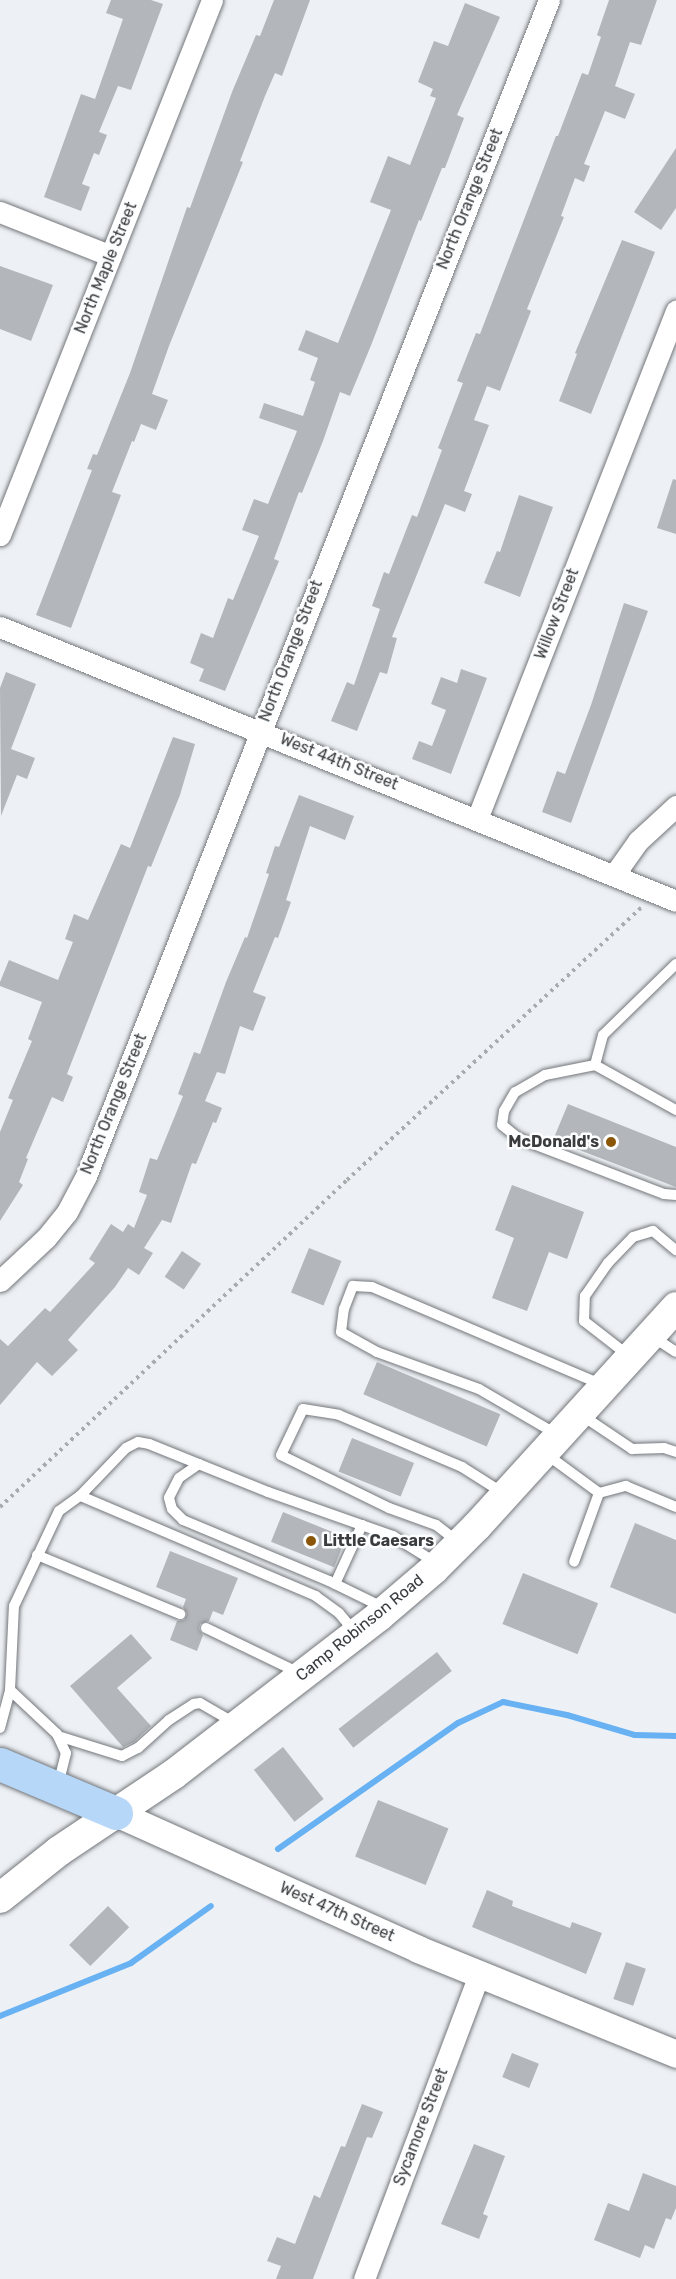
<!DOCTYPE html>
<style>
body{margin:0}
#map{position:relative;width:676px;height:2279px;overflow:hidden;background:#edf1f5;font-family:Rubik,sans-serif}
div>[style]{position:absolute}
.stream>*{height:6px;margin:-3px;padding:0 3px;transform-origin:3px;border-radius:3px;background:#68b1f3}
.building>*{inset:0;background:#b3b7bb;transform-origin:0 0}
.path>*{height:4px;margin-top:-2px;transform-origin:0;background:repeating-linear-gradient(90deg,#a8acae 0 3px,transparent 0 7.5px)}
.roads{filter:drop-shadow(0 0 2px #73767a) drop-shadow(0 0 2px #73767a)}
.service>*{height:10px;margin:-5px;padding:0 5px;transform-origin:5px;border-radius:5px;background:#fff}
.minor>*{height:21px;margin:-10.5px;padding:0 10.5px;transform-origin:10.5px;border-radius:10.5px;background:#fff}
.tertiary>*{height:27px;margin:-13.5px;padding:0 13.5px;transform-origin:13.5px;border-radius:13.5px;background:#fff}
.secondary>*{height:30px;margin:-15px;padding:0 15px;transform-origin:15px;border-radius:15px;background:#fff}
.primary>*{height:33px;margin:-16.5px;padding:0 16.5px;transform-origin:16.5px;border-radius:16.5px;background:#b6d7f7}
.dots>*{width:16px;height:16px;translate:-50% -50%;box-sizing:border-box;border:3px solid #fdfeff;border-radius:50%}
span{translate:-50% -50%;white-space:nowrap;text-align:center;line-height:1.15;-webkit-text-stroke:5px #fdfeff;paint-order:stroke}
.street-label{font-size:16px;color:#3a3c3d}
.poi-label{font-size:16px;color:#3a3c3d;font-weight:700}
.right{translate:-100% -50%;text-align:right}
.left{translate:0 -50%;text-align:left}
</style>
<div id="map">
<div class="stream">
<i style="left:278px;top:1849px;width:220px;rotate:-35deg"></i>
<i style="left:458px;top:1723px;width:50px;rotate:-25deg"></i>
<i style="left:503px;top:1702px;width:65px;rotate:11.5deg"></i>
<i style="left:567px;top:1715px;width:71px;rotate:16.4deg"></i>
<i style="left:635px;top:1735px;width:41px;rotate:1.4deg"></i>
<i style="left:0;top:2016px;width:141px;rotate:-22deg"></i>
<i style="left:131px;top:1963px;width:98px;rotate:-35.5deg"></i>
</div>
<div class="building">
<i style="clip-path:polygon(111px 0,151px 0,163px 4px,131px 90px,118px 86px,99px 132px,107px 135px,99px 155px,94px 153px,82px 184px,90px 187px,81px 211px,44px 197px,81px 94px,95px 99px,123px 19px,106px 13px)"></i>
<i style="clip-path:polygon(274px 0,310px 0,282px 76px,275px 73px,265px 96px,240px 161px,243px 162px,169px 346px,152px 394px,168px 400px,156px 430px,141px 424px,134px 442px,132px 441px,112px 492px,121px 495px,71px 628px,36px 615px,92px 470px,87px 469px,93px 454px,97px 455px,130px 373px,187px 207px,190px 208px,232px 92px,256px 35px,260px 36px)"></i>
<i style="clip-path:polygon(609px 0,657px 0,641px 45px,630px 42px,615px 86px,635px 94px,625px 119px,605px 111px,584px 164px,590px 166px,584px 182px,575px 178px,561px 216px,564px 217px,527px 309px,531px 311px,500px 391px,487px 386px,474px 420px,489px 425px,464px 491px,472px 494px,465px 512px,445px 504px,392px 637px,397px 638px,387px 674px,380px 672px,357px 731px,331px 721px,347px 682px,354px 685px,380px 609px,372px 606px,384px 572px,389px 574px,412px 515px,417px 517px,442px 450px,438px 448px,463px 383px,457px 381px,476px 333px,480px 334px,556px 136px,558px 136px,582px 73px,588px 75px,601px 37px,597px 35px)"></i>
<i style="clip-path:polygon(465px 3px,500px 17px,457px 115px,464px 118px,445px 168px,442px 168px,421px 221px,419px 220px,372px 343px,350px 396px,340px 392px,323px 441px,302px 493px,299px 492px,274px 559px,279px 561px,225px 691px,199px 681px,204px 669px,190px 663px,201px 633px,213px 638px,228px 598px,233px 600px,259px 536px,242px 530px,254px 499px,268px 504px,297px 431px,259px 418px,264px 403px,303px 416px,315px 382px,310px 380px,318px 358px,298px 350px,306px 330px,338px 343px,391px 210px,370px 202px,388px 156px,410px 165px,436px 98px,430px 96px,433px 89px,418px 82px,434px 41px,448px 46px)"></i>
<i style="clip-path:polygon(676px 148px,676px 208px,661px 230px,634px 212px)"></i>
<i style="clip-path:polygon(622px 240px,655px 252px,591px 414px,559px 401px,577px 354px,575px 353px)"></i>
<i style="clip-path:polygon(0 266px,53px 285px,31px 341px,0 329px)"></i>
<i style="clip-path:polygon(673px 479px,676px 480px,676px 534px,657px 528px)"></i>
<i style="clip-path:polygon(519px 495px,553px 507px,520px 597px,484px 583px,497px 551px,500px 552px)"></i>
<i style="clip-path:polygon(624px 603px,648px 611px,571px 823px,542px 812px,557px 771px,565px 774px,591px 705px)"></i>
<i style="clip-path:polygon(461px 669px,487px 678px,451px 774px,412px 759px,419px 741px,432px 746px,446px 710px,431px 704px,441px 677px,457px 683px)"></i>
<i style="clip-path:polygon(6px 672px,36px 684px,11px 749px,35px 758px,27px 779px,17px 775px,1px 816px,0 688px)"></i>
<i style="clip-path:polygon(173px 737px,195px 744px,180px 795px,151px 867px,148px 866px,67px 1074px,73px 1077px,63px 1102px,52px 1097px,26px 1158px,28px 1159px,19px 1182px,23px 1185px,0 1221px,0 1132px,13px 1100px,8px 1098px,32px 1041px,28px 1039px,42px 1002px,0 986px,0 982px,9px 960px,58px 980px,73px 942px,65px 939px,74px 914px,88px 920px,121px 844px,130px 848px)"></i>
<i style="clip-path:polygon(299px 795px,354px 816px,345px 840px,310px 826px,286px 900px,291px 902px,278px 938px,275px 937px,253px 992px,266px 997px,253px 1031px,240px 1026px,225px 1074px,217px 1072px,205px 1101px,222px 1108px,216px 1123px,213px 1122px,196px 1164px,192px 1163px,171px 1223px,162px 1220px,144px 1248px,153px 1253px,139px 1275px,128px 1268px,115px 1287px,68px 1340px,78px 1350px,52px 1376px,37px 1362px,0 1405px,0 1339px,8px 1346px,45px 1308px,50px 1312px,95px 1263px,89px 1259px,111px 1224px,123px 1232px,128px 1224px,134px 1228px,147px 1195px,139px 1192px,150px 1158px,157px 1160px,183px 1096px,178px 1094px,194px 1052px,200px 1054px,226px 982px,245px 937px,247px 938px,269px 874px,266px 873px,275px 846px,279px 847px)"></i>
<i style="clip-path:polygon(568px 1104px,676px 1147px,676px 1187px,553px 1140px)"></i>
<i style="clip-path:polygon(512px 1185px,584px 1212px,567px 1259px,549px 1252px,527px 1311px,492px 1298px,514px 1238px,495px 1230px)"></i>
<i style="left:309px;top:1248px;width:35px;height:48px;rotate:22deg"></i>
<i style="left:182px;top:1251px;width:23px;height:31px;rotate:34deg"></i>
<i style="left:377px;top:1362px;width:134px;height:35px;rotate:23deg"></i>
<i style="left:352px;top:1438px;width:67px;height:36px;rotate:22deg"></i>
<i style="left:283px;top:1512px;width:68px;height:32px;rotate:22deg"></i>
<i style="clip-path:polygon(635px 1523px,676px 1540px,676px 1614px,610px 1587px)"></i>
<i style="clip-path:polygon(170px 1551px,238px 1578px,223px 1615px,213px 1611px,209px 1621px,200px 1624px,199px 1629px,203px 1635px,197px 1651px,170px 1640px,177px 1621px,184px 1620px,187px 1614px,183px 1607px,186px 1599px,156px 1587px)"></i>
<i style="left:523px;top:1573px;width:81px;height:55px;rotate:22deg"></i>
<i style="clip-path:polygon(131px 1634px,152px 1658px,117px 1688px,151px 1726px,134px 1742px,123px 1747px,70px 1686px)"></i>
<i style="left:437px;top:1652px;width:24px;height:125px;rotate:52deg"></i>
<i style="left:283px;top:1747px;width:66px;height:37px;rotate:52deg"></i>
<i style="left:378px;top:1800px;width:76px;height:61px;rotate:22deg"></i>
<i style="clip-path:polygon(487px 1890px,513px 1901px,512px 1906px,570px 1928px,572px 1922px,602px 1933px,586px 1974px,472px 1927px)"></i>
<i style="left:108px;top:1906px;width:30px;height:55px;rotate:45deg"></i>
<i style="left:626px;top:1962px;width:21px;height:39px;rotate:19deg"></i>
<i style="left:512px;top:2053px;width:29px;height:26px;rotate:22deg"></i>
<i style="clip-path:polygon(362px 2104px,383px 2112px,372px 2138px,367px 2137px,313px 2279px,276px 2279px,281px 2266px,267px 2261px,277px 2237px,295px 2244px,314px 2195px,320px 2198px,341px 2146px,345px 2147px)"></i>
<i style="clip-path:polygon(474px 2144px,505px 2156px,483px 2214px,488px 2216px,479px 2239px,441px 2224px)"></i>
<i style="clip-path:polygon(643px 2173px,676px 2186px,676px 2208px,671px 2220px,666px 2218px,654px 2249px,645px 2245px,640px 2258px,594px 2240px,608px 2203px,629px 2211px)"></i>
</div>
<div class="path">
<i style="left:0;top:1507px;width:477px;rotate:-43.3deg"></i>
<i style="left:347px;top:1180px;width:402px;rotate:-42.8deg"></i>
</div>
<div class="roads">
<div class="service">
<i style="left:595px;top:1065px;width:31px;rotate:-75deg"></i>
<i style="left:603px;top:1035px;width:102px;rotate:-44.2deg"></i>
<i style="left:676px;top:1110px;width:93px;rotate:-150.9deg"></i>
<i style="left:595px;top:1065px;width:51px;rotate:168.7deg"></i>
<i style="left:545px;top:1075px;width:34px;rotate:150deg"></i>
<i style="left:515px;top:1092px;width:22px;rotate:120deg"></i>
<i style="left:504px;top:1111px;width:14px;rotate:98deg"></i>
<i style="left:502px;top:1125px;width:21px;rotate:39deg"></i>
<i style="left:518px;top:1138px;width:156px;rotate:21deg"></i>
<i style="left:664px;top:1194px;width:12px;rotate:5deg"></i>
<i style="left:653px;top:1337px;width:27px;rotate:33deg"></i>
<i style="left:629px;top:1356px;width:57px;rotate:-142.1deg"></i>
<i style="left:584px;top:1321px;width:25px;rotate:-88deg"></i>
<i style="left:585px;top:1296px;width:40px;rotate:-55.1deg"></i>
<i style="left:608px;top:1263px;width:36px;rotate:-46deg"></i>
<i style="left:633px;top:1237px;width:21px;rotate:-17deg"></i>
<i style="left:653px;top:1231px;width:30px;rotate:40deg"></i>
<i style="left:580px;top:1414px;width:63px;rotate:33.9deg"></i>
<i style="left:632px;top:1449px;width:32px;rotate:-2deg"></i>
<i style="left:664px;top:1448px;width:13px;rotate:18deg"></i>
<i style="left:558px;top:1435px;width:91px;rotate:-149.8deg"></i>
<i style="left:479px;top:1389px;width:109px;rotate:-160.1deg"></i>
<i style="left:377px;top:1352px;width:41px;rotate:-150.9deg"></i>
<i style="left:341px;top:1332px;width:23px;rotate:-83deg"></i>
<i style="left:344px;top:1309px;width:25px;rotate:-69deg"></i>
<i style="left:353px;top:1286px;width:19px;rotate:3deg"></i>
<i style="left:372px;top:1287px;width:249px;rotate:23deg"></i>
<i style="left:546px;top:1454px;width:66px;rotate:36.3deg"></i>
<i style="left:599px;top:1493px;width:73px;rotate:109.9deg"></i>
<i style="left:199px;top:1464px;width:24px;rotate:145deg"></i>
<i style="left:179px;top:1478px;width:22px;rotate:117deg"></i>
<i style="left:169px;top:1498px;width:11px;rotate:75deg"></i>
<i style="left:172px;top:1509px;width:16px;rotate:45deg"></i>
<i style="left:183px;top:1520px;width:158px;rotate:22.7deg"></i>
<i style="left:329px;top:1581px;width:61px;rotate:26.1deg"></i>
<i style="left:599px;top:1493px;width:28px;rotate:-15deg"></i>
<i style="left:626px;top:1486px;width:54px;rotate:22.8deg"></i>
<i style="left:458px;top:1542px;width:28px;rotate:-142deg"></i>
<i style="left:436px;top:1525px;width:50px;rotate:-160.1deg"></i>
<i style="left:389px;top:1508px;width:120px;rotate:-153.9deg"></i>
<i style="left:281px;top:1455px;width:51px;rotate:-64.4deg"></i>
<i style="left:303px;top:1409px;width:36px;rotate:9deg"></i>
<i style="left:339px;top:1415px;width:134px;rotate:22.9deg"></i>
<i style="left:462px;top:1467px;width:49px;rotate:32.4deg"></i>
<i style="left:37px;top:1555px;width:155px;rotate:22.4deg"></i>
<i style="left:335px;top:1584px;width:65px;rotate:-65.4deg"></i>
<i style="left:206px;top:1628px;width:103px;rotate:25.8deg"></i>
<i style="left:354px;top:1631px;width:23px;rotate:-130deg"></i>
<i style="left:339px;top:1613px;width:29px;rotate:-144deg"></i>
<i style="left:316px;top:1596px;width:256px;rotate:-157deg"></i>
<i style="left:80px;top:1496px;width:66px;rotate:-46.2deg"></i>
<i style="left:126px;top:1448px;width:13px;rotate:-27deg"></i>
<i style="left:138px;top:1442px;width:11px;rotate:10deg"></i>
<i style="left:149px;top:1444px;width:128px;rotate:22deg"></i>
<i style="left:268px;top:1492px;width:133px;rotate:19.4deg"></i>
<i style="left:393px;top:1536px;width:53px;rotate:31.9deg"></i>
<i style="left:10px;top:1690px;width:64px;rotate:43.1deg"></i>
<i style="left:57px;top:1734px;width:21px;rotate:65deg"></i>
<i style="left:66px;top:1753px;width:33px;rotate:104deg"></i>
<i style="left:0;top:1728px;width:39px;rotate:-75deg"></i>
<i style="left:10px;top:1690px;width:84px;rotate:-87.3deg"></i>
<i style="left:14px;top:1606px;width:105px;rotate:-64.7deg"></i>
<i style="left:59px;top:1511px;width:26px;rotate:-36deg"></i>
<i style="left:58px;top:1736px;width:67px;rotate:17.4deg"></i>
<i style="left:122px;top:1756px;width:18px;rotate:-27deg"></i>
<i style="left:138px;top:1748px;width:42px;rotate:-42.1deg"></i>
<i style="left:169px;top:1720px;width:30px;rotate:-33deg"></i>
<i style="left:194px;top:1704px;width:6px;rotate:-9deg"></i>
<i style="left:200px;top:1703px;width:39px;rotate:30deg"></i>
</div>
<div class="minor">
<i style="left:0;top:212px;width:119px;rotate:21.6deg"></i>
<i style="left:0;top:535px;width:575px;rotate:-68.38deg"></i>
<i style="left:0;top:627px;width:729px;rotate:22.06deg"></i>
<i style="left:477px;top:819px;width:546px;rotate:-68.61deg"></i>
<i style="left:614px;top:875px;width:42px;rotate:-54.8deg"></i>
<i style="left:638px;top:841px;width:52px;rotate:-42.6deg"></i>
<i style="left:0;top:1281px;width:63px;rotate:-43.1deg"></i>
<i style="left:46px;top:1238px;width:33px;rotate:-51deg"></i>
<i style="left:67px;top:1212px;width:41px;rotate:-62.2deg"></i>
<i style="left:86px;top:1176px;width:1264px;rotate:-68.51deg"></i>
<i style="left:364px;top:2279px;width:326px;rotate:-69.3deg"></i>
</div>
<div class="tertiary">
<i style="left:116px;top:1813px;width:331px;rotate:24.2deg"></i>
<i style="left:418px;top:1949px;width:279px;rotate:22.1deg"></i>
</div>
<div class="secondary">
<i style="left:0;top:1898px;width:75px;rotate:-38.5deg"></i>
<i style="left:59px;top:1851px;width:138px;rotate:-33.8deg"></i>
<i style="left:174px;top:1774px;width:259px;rotate:-37.6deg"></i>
<i style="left:379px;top:1616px;width:72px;rotate:-40.5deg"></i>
<i style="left:434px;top:1569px;width:61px;rotate:-45deg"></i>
<i style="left:477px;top:1526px;width:296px;rotate:-47.7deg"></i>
</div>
<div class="primary">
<i style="left:0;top:1764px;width:126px;rotate:22.9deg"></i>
</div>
</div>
<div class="dots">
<i style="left:611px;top:1142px;background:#8c5608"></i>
<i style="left:311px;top:1541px;background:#8c5608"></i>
</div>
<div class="street-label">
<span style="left:470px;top:199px;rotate:-68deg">North Orange Street</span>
<span style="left:106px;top:268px;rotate:-68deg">North Maple Street</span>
<span style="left:557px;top:614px;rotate:-69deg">Willow Street</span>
<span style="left:291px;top:651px;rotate:-69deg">North Orange Street</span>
<span style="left:339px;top:762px;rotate:22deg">West 44th Street</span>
<span style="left:114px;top:1104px;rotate:-68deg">North Orange Street</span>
<span style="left:360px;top:1628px;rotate:-39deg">Camp Robinson Road</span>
<span style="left:337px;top:1912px;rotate:24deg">West 47th Street</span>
<span style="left:421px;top:2127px;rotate:-69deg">Sycamore Street</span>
</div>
<div class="poi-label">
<span class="right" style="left:599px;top:1142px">McDonald's</span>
<span class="left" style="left:323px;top:1541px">Little Caesars</span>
</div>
</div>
